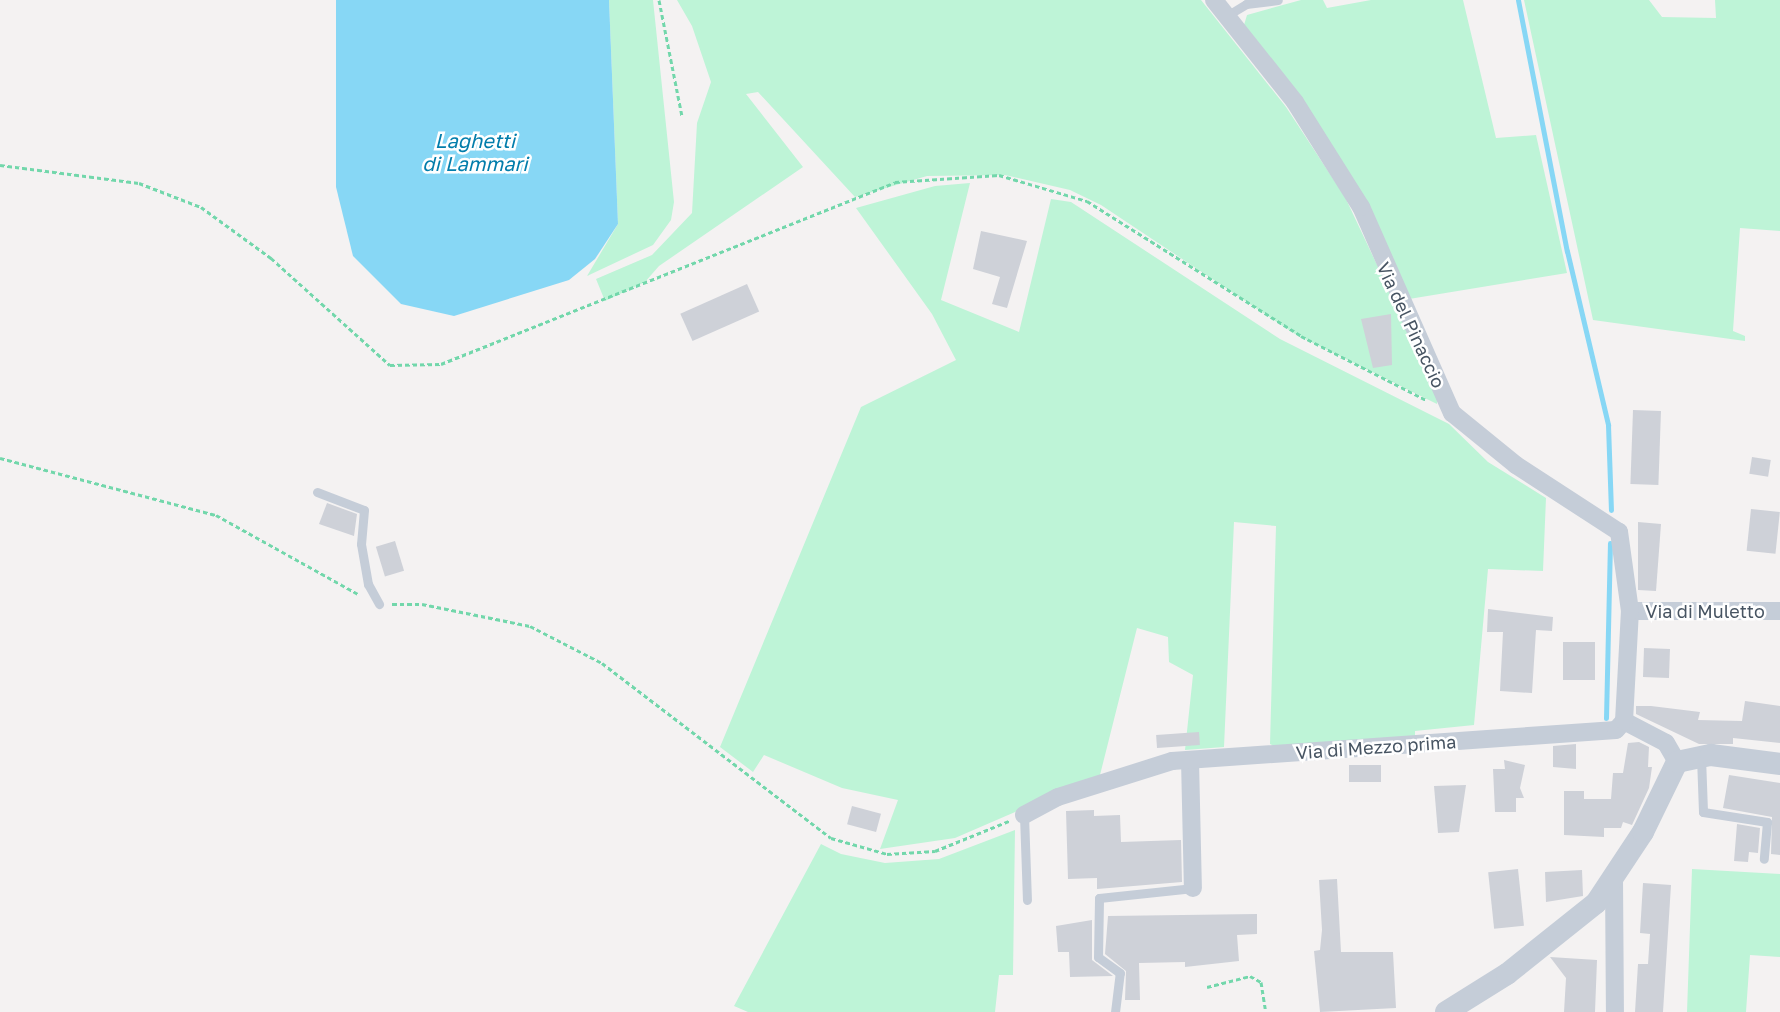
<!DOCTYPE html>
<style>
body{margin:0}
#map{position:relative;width:1780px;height:1012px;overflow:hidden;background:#f4f2f2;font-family:"Golos Text",sans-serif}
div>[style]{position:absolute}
.green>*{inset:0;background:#bef4d7}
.water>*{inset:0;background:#87d7f5}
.stream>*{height:5px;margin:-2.5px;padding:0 2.5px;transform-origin:2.5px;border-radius:2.5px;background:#87d7f5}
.building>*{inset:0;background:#ced1d8;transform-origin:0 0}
.path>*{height:3px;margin-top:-1.5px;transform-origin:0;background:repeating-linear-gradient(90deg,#72d7ab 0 4.5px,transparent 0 7.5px)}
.service>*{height:9px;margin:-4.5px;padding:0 4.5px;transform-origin:4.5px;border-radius:4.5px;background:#c5cdd8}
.minor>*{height:18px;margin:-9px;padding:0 9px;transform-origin:9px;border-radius:9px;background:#c5cdd8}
.tertiary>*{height:22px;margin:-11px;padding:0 11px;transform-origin:11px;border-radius:11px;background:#c5cdd8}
span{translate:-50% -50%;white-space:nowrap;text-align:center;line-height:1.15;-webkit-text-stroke:5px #fff;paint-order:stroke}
.street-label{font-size:18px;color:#475462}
.water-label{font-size:20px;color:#027dab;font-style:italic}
</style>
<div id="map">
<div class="green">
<i style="clip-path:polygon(609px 0,653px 0,674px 202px,671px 220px,653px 245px,587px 276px,618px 224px)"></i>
<i style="clip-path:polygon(677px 0,1201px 0,1286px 107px,1345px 197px,1437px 392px,1437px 404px,1295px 334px,1101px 205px,1070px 190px,1005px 175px,927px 176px,855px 197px,758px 92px,746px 94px,803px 167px,659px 266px,645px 282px,605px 301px,596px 279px,652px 255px,692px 213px,697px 123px,711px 82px,692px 26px)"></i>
<i style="clip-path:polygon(1301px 0,1323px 0,1327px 8px,1371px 0,1463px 0,1496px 138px,1536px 135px,1567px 273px,1403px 300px,1379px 238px,1244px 25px,1247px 15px)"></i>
<i style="clip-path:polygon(1524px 0,1649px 0,1662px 17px,1716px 18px,1715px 0,1780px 0,1780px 231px,1740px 228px,1733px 331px,1745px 336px,1745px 341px,1593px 320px)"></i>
<i style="clip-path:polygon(970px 183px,941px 300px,1019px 332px,1051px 199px,1071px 202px,1280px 339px,1449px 424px,1488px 462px,1546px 498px,1543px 571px,1488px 569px,1474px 725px,1415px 731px,1415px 741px,1278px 748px,1270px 744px,1276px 526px,1234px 522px,1224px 747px,1185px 750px,1193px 675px,1169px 662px,1168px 637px,1137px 628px,1100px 775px,955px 838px,880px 849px,898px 800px,842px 788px,764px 755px,753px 772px,720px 747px,861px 407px,956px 360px,932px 314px,856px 208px,935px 186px)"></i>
<i style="clip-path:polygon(1015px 830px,1013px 975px,999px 975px,995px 1012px,748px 1012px,734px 1006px,821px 844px,841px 854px,885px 863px,939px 859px)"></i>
<i style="clip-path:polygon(1692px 869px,1780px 874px,1780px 957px,1750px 955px,1746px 1012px,1687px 1012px)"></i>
</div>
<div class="water">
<i style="clip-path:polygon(336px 0,609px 0,618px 224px,595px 259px,569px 280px,454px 316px,401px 304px,353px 256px,336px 187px)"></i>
</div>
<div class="stream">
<i style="left:1518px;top:0;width:256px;rotate:79deg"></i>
<i style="left:1567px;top:251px;width:179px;rotate:76.7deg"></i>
<i style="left:1608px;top:425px;width:85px;rotate:88deg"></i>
<i style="left:1606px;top:718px;width:175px;rotate:-88.7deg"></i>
</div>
<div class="building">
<i style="clip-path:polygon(981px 231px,1027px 241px,1007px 308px,992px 304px,1000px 277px,973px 269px)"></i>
<i style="left:747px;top:284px;width:30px;height:73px;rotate:66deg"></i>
<i style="clip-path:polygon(1391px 314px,1392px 365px,1373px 368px,1361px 319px)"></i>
<i style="left:1633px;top:410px;width:28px;height:74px;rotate:2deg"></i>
<i style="left:1752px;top:457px;width:19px;height:17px;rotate:9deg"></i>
<i style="clip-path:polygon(327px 503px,357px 514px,354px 536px,319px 524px)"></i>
<i style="left:1751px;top:509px;width:29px;height:42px;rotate:6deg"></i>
<i style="clip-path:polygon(1638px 522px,1661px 524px,1656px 591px,1638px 590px)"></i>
<i style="left:395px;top:541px;width:31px;height:20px;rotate:73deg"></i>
<i style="clip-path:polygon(1488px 609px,1553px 617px,1552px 631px,1536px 630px,1532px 693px,1500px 691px,1503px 632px,1487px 632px)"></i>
<i style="left:1563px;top:642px;width:32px;height:38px"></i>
<i style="left:1644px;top:648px;width:26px;height:29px;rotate:2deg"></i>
<i style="clip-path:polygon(1745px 701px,1780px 706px,1780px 743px,1733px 738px,1733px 744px,1699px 744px,1636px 714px,1636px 706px,1651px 706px,1700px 712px,1698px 720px,1742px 721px)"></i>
<i style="left:1199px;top:732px;width:13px;height:43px;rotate:86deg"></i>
<i style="clip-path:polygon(1639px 742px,1649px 747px,1648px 767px,1652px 767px,1649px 788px,1632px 825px,1623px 822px,1621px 828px,1604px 828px,1604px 837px,1564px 835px,1564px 791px,1584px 791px,1584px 799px,1611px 799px,1613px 773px,1623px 773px,1628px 743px)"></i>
<i style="clip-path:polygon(1576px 744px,1576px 769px,1553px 767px,1553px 746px)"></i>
<i style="clip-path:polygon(1504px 760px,1525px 765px,1520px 788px,1524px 798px,1516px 798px,1516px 812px,1495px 812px,1493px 769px,1505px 769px)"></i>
<i style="left:1349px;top:765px;width:32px;height:17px"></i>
<i style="clip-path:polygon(1729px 775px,1780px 783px,1780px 855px,1771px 854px,1772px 817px,1723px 808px)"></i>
<i style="clip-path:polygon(1466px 785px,1459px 832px,1438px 833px,1434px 786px)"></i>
<i style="left:852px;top:806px;width:30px;height:19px;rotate:15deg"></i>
<i style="clip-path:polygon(1094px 810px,1094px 816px,1120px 815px,1121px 842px,1181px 840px,1182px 882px,1097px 889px,1097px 878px,1068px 879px,1066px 811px)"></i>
<i style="clip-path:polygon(1737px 824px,1760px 828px,1758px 853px,1749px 852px,1748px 862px,1734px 861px)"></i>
<i style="left:1518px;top:869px;width:57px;height:30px;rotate:84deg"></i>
<i style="clip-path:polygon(1582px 870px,1583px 896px,1546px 902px,1545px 872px)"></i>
<i style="clip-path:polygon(1337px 879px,1341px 952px,1393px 952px,1396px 1008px,1320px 1012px,1314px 951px,1320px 950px,1322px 930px,1319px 880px)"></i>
<i style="clip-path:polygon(1643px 883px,1671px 885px,1663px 1012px,1635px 1012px,1638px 964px,1648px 964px,1650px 934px,1640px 933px)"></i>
<i style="clip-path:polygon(1257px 914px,1257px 934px,1237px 935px,1239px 961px,1185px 967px,1185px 962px,1139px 963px,1140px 1000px,1125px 1000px,1126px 971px,1105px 954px,1108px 916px)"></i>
<i style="clip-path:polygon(1092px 920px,1092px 960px,1113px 976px,1070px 977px,1069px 952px,1058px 952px,1056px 926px)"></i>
<i style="clip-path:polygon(1550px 957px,1597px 960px,1595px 1012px,1564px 1012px,1566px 978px)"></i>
</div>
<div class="path">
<i style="left:659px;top:0;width:118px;rotate:78.8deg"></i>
<i style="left:0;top:165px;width:140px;rotate:7.4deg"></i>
<i style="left:139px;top:183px;width:66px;rotate:21.2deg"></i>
<i style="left:201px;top:207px;width:87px;rotate:36.1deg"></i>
<i style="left:271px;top:258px;width:160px;rotate:42deg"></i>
<i style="left:390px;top:365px;width:51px;rotate:-1.1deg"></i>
<i style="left:441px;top:364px;width:489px;rotate:-21.8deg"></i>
<i style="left:895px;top:182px;width:104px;rotate:-3.9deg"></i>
<i style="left:999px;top:175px;width:92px;rotate:16.5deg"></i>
<i style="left:1087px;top:201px;width:253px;rotate:32.2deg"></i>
<i style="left:1301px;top:336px;width:140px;rotate:27.1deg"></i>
<i style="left:0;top:458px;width:223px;rotate:14.8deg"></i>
<i style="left:216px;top:515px;width:162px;rotate:29.1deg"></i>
<i style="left:392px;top:604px;width:30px"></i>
<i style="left:422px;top:604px;width:110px;rotate:11.5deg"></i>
<i style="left:530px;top:626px;width:81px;rotate:27.2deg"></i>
<i style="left:602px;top:663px;width:288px;rotate:37.4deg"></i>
<i style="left:831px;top:838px;width:58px;rotate:15.9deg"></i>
<i style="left:887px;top:854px;width:48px;rotate:-3.6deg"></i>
<i style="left:935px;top:851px;width:80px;rotate:-22.1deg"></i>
<i style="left:1207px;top:987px;width:44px;rotate:-14.3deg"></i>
<i style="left:1250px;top:976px;width:13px;rotate:29deg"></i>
<i style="left:1261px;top:982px;width:30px;rotate:81deg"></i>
</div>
<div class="service">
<i style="left:1228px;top:15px;width:21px;rotate:-31deg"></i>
<i style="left:1246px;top:4px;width:32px;rotate:-7deg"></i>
<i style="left:317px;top:492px;width:50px;rotate:21deg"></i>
<i style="left:364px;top:510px;width:34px;rotate:95deg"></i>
<i style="left:361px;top:544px;width:41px;rotate:80.1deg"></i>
<i style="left:368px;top:584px;width:23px;rotate:61deg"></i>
<i style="left:1701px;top:757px;width:55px;rotate:87.9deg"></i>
<i style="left:1703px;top:812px;width:65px;rotate:8.9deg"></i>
<i style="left:1767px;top:822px;width:37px;rotate:95deg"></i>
<i style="left:1024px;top:815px;width:85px;rotate:88deg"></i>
<i style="left:1115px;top:1012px;width:39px;rotate:-83deg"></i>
<i style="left:1120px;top:973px;width:27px;rotate:-144deg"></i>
<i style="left:1098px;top:957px;width:59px;rotate:-89deg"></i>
<i style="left:1099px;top:898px;width:95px;rotate:-6.1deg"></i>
</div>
<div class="minor">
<i style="left:1630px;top:611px;width:150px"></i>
<i style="left:1624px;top:721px;width:47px;rotate:27.6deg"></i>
<i style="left:1666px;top:743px;width:22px;rotate:60deg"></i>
<i style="left:1190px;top:760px;width:128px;rotate:88.7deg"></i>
<i style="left:1024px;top:815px;width:38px;rotate:-28deg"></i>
<i style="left:1058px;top:797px;width:120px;rotate:-17.5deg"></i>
<i style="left:1172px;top:761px;width:445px;rotate:-4deg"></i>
<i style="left:1616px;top:730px;width:12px;rotate:-48deg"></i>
<i style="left:1624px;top:721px;width:110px;rotate:-86.9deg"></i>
<i style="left:1630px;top:611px;width:80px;rotate:-97.9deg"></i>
<i style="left:1619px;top:532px;width:123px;rotate:-147deg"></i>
<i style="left:1516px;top:465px;width:82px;rotate:-140.9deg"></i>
<i style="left:1452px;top:413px;width:225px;rotate:-113.8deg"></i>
<i style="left:1361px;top:207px;width:124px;rotate:-122.2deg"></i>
<i style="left:1295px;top:102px;width:130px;rotate:-128.5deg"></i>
<i style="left:1614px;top:878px;width:134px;rotate:89.6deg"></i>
</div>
<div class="tertiary">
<i style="left:1446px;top:1012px;width:72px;rotate:-31.9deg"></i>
<i style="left:1507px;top:974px;width:114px;rotate:-38.6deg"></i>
<i style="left:1596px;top:903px;width:85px;rotate:-56.5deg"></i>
<i style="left:1643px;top:832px;width:78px;rotate:-64.1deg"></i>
<i style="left:1677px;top:762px;width:35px;rotate:-12deg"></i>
<i style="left:1711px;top:755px;width:70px;rotate:7.4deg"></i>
</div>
<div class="street-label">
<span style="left:1411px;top:325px;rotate:65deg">Via del Pinaccio</span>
<span style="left:1705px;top:611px">Via di Muletto</span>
<span style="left:1376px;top:747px;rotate:-4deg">Via di Mezzo prima</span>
</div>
<div class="water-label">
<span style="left:475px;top:152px">Laghetti<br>di Lammari</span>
</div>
</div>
